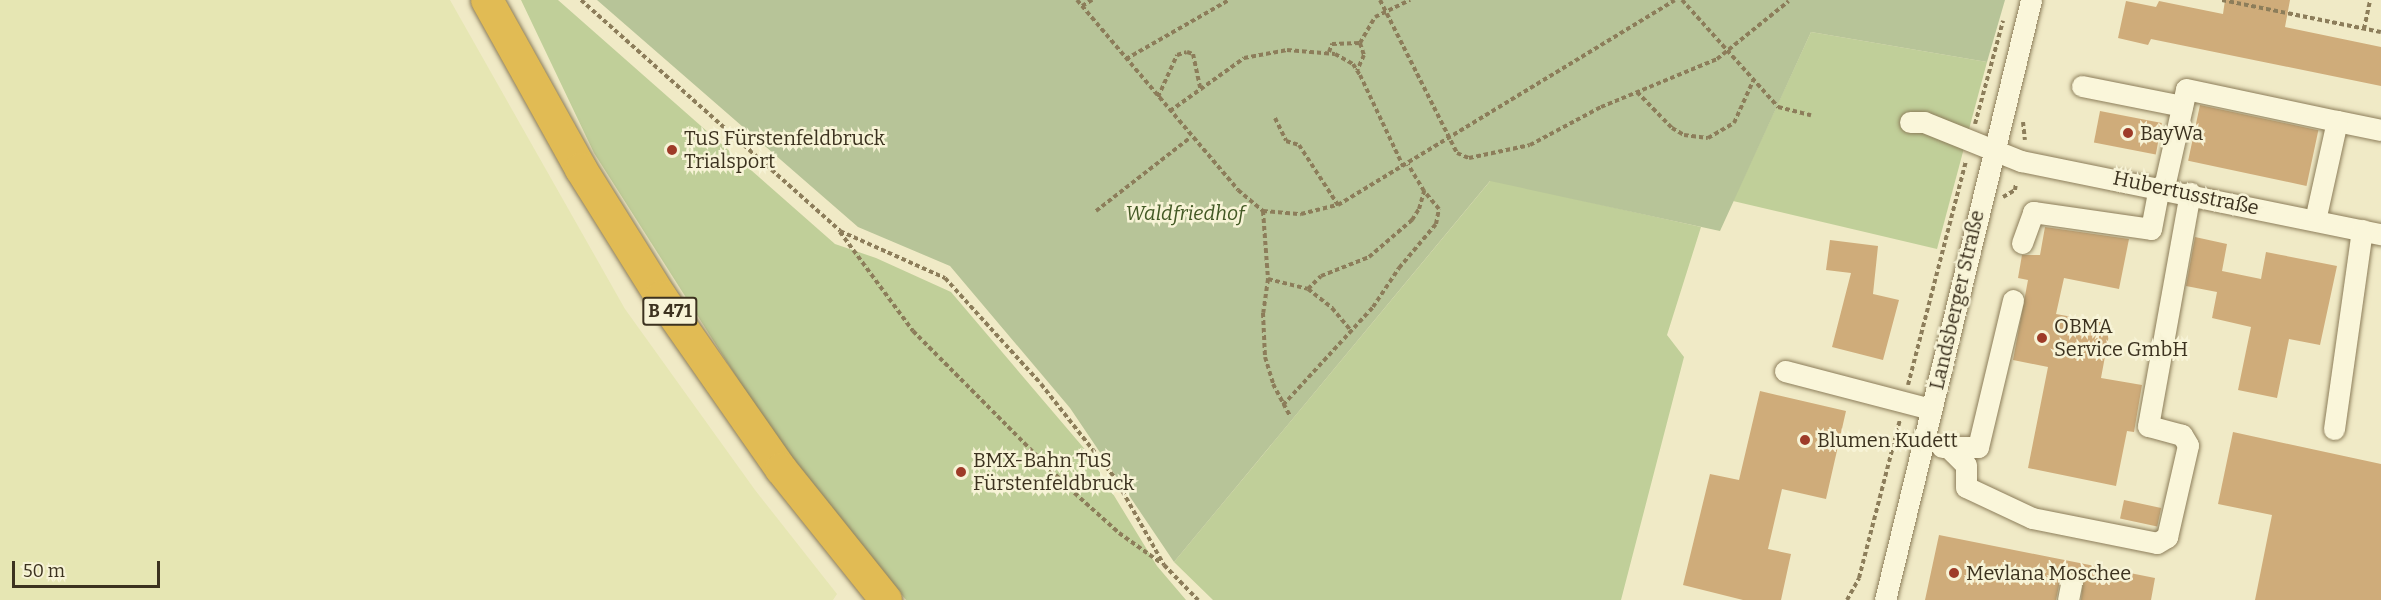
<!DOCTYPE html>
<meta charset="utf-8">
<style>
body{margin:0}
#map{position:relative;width:2381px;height:600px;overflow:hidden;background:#f0eac6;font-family:Bitter,serif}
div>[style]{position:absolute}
.farmland>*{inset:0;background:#e6e6b3}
.green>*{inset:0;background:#c0cf99}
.cemetery>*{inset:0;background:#b7c498}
.building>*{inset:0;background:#cfac7a;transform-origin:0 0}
.path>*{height:4px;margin-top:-2px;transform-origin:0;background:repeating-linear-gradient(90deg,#8c7d5a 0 4.5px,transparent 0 7.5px)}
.roads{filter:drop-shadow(0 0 2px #8c7d5a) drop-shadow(0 0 2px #8c7d5a)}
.minor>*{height:21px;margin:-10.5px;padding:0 10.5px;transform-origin:10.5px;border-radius:10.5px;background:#faf6da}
.highway>*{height:32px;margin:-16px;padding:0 16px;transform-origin:16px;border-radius:16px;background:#e1bb54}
.dots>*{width:16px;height:16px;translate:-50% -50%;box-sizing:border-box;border:3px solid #f7f3d6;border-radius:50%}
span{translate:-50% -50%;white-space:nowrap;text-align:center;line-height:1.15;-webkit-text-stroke:5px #f7f3d6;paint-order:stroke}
.shield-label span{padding:2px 4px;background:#f7f3d6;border:2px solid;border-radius:4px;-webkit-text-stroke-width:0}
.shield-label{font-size:18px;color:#3c321f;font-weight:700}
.poi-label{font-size:20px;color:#3c321f}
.left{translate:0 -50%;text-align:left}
.street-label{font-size:20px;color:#3c321f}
.park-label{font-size:20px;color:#435925;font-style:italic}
.scale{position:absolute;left:12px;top:561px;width:148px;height:27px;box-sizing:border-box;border:3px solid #3c321f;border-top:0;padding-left:8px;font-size:18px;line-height:21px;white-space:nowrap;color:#3c321f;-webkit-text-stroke:4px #f7f3d6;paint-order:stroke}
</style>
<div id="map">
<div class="farmland">
<i style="clip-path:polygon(0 0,450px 0,625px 309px,755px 490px,837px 594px,833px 600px,0 600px)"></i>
</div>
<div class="green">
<i style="clip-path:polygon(521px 0,558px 0,835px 244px,876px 258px,951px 292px,1088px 453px,1157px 566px,1186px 600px,906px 600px,769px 428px,594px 153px)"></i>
<i style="clip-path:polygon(1811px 32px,1987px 62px,1937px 249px,1733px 201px)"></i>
<i style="clip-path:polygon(1491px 180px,1701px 227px,1667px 335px,1684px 357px,1621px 600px,1213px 600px,1174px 562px)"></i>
</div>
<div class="cemetery">
<i style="clip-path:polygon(597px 0,2005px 0,1987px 62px,1811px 32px,1720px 231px,1490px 181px,1174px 562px,1070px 408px,950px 266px,858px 227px)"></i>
</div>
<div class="building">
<i style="clip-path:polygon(2225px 0,2290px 0,2285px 27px,2381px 47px,2381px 86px,2151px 39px,2148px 45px,2118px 38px,2126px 1px,2156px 7px,2159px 1px,2223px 14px)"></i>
<i style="left:2200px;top:105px;width:121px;height:57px;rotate:12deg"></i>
<i style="left:2100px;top:111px;width:63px;height:32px;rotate:11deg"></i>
<i style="clip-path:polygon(2045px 227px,2129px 239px,2119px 289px,2064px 278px,2056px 314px,2111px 324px,2101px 378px,2142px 385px,2134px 432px,2127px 431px,2116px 486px,2028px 468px,2048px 367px,2013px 360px,2028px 280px,2018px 278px,2022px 255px,2040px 255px)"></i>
<i style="clip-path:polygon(2195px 237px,2227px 244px,2222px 271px,2261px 279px,2266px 252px,2337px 266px,2320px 345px,2289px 339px,2277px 398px,2238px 390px,2251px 327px,2212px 318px,2217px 292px,2186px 286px)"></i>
<i style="clip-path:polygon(1830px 240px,1878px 246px,1873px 294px,1899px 300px,1883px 360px,1832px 347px,1851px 273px,1826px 270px)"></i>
<i style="clip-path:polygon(1760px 391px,1846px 411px,1826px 499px,1782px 489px,1768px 549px,1791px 554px,1781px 600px,1743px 600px,1683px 585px,1710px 474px,1739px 480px)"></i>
<i style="clip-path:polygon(2233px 432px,2381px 464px,2381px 600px,2255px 600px,2272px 515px,2218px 504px)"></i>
<i style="left:2124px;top:500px;width:38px;height:19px;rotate:12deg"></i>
<i style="clip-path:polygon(1939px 535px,2155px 578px,2151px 600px,2081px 600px,2083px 580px,2073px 571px,2061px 576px,2056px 600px,1925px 600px)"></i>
</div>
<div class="path">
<i style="left:581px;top:0;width:347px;rotate:41.7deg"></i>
<i style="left:840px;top:231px;width:115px;rotate:24.1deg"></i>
<i style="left:945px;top:278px;width:143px;rotate:47.8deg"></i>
<i style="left:1041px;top:384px;width:120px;rotate:51.8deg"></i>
<i style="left:1115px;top:478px;width:100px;rotate:60.6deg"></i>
<i style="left:1164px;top:565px;width:49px;rotate:45.8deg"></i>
<i style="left:1077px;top:0;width:249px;rotate:49.7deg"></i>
<i style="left:1238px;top:190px;width:33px;rotate:40deg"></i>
<i style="left:1263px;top:211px;width:38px;rotate:5deg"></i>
<i style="left:1301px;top:214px;width:38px;rotate:-14deg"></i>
<i style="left:1338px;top:205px;width:394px;rotate:-31.3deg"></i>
<i style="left:1380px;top:0;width:171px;rotate:63.3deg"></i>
<i style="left:1457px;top:153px;width:13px;rotate:23deg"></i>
<i style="left:1469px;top:158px;width:62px;rotate:-12deg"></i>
<i style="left:1530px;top:145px;width:81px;rotate:-28.2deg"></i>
<i style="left:1601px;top:107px;width:126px;rotate:-22.5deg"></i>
<i style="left:1717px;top:59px;width:92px;rotate:-38.9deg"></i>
<i style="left:1682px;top:0;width:144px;rotate:48.1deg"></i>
<i style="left:1778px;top:107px;width:34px;rotate:14deg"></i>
<i style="left:2222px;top:0;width:162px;rotate:11.4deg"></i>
<i style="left:1082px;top:6px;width:12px;rotate:-31deg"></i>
<i style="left:2364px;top:29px;width:30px;rotate:-78deg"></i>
<i style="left:1360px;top:43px;width:30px;rotate:-60deg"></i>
<i style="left:1375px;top:17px;width:39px;rotate:-26deg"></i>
<i style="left:1329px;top:52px;width:9px;rotate:-69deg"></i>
<i style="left:1332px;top:44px;width:28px;rotate:-2deg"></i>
<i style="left:1360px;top:43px;width:13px;rotate:72deg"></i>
<i style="left:1364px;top:55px;width:17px;rotate:114deg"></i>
<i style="left:1126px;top:59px;width:119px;rotate:-29.8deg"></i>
<i style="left:1637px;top:92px;width:50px;rotate:45.8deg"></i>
<i style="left:1672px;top:128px;width:14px;rotate:30deg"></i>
<i style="left:1684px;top:135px;width:24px;rotate:7deg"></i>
<i style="left:1708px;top:138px;width:30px;rotate:-30deg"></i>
<i style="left:1734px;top:123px;width:46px;rotate:-65.7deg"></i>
<i style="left:1158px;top:97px;width:46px;rotate:-65.7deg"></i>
<i style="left:1177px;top:55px;width:10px;rotate:-17deg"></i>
<i style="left:1187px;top:52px;width:6px;rotate:18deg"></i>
<i style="left:1193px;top:54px;width:35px;rotate:78deg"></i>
<i style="left:1170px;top:111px;width:91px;rotate:-35.6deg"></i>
<i style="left:1244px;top:58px;width:44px;rotate:-10.5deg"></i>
<i style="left:1287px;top:50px;width:48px;rotate:4.8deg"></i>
<i style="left:1335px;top:54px;width:21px;rotate:29deg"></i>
<i style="left:1353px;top:64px;width:13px;rotate:58deg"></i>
<i style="left:1360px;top:75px;width:101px;rotate:64.7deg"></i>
<i style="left:1275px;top:118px;width:25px;rotate:64deg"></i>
<i style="left:1286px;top:141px;width:14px;rotate:17deg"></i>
<i style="left:1299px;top:145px;width:72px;rotate:57deg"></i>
<i style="left:2023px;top:122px;width:18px;rotate:84deg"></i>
<i style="left:1975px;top:124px;width:107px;rotate:-74.8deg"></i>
<i style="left:2003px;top:197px;width:14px;rotate:-30deg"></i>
<i style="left:2015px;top:190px;width:7px;rotate:-82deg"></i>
<i style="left:1096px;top:211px;width:120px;rotate:-37.9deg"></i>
<i style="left:1263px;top:211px;width:68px;rotate:85.8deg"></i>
<i style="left:1268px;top:279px;width:34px;rotate:98deg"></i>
<i style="left:1263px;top:313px;width:44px;rotate:87.4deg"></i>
<i style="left:1265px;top:357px;width:28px;rotate:73deg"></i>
<i style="left:1273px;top:384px;width:36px;rotate:62deg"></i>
<i style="left:840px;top:232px;width:123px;rotate:53.6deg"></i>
<i style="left:913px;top:331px;width:221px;rotate:45.2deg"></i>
<i style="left:1069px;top:488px;width:67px;rotate:42deg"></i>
<i style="left:1119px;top:533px;width:52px;rotate:35.5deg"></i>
<i style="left:1268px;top:279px;width:41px;rotate:14deg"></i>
<i style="left:1308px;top:289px;width:18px;rotate:-45deg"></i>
<i style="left:1321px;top:276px;width:52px;rotate:-21.6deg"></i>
<i style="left:1369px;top:257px;width:57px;rotate:-40.7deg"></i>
<i style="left:1412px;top:220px;width:13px;rotate:-58deg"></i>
<i style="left:1419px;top:209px;width:19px;rotate:-74deg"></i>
<i style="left:1424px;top:191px;width:31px;rotate:-121deg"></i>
<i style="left:1308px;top:289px;width:31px;rotate:38deg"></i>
<i style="left:1332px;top:308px;width:30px;rotate:50deg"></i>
<i style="left:1908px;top:385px;width:232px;rotate:-75.5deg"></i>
<i style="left:1283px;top:405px;width:133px;rotate:-47.4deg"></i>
<i style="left:1373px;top:307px;width:47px;rotate:-56.3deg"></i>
<i style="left:1399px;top:268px;width:57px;rotate:-49.9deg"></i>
<i style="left:1436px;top:224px;width:15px;rotate:-79deg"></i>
<i style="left:1439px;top:209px;width:23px;rotate:-130deg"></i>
<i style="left:1847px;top:600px;width:25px;rotate:-61deg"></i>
<i style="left:1859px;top:578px;width:164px;rotate:-75.5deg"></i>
</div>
<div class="roads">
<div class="minor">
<i style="left:2082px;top:86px;width:102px;rotate:11.3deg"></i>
<i style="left:2337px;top:121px;width:45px;rotate:11.6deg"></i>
<i style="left:1910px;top:122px;width:14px"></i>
<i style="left:1924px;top:122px;width:105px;rotate:21.9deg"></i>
<i style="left:2021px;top:161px;width:367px;rotate:11.5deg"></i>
<i style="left:2164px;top:187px;width:100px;rotate:-77.3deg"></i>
<i style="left:2186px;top:89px;width:154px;rotate:12deg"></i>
<i style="left:2337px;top:121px;width:101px;rotate:102.5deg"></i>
<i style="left:2022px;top:243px;width:33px;rotate:-70deg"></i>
<i style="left:2033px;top:212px;width:119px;rotate:8.2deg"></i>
<i style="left:2151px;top:229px;width:43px;rotate:-79.2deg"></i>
<i style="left:1785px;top:371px;width:151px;rotate:14.6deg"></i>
<i style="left:2334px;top:429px;width:201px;rotate:-82deg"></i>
<i style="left:1942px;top:447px;width:36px"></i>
<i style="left:1978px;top:447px;width:151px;rotate:-76.6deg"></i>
<i style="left:1951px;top:450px;width:21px;rotate:45deg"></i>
<i style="left:1966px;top:465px;width:22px;rotate:90deg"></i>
<i style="left:1966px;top:487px;width:73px;rotate:25.2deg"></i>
<i style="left:2032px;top:518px;width:127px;rotate:11.3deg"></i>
<i style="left:2157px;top:543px;width:12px;rotate:-31deg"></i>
<i style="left:2167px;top:537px;width:94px;rotate:-77.1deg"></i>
<i style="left:2188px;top:445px;width:12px;rotate:-121deg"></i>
<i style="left:2182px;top:435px;width:35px;rotate:-165deg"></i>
<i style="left:2148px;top:426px;width:237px;rotate:-79.8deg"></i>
<i style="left:1885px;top:600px;width:618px;rotate:-76.32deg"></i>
<i style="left:2068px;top:600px;width:16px;rotate:-79deg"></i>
</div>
<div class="highway">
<i style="left:487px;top:0;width:193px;rotate:60.9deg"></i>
<i style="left:581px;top:169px;width:151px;rotate:58deg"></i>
<i style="left:661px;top:297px;width:210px;rotate:55.1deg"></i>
<i style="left:781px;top:469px;width:168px;rotate:51.3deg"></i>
</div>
</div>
<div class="dots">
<i style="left:2128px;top:133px;background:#9e3b28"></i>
<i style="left:672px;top:150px;background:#9e3b28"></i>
<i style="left:2042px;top:338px;background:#9e3b28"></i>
<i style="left:1805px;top:440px;background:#9e3b28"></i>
<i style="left:961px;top:472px;background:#9e3b28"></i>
<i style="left:1954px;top:573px;background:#9e3b28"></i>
</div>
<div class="shield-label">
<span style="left:670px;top:311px">B 471</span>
</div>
<div class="poi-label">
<span class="left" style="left:2140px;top:133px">BayWa</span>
<span class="left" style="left:684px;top:150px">TuS Fürstenfeldbruck<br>Trialsport</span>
<span class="left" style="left:2054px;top:338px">OBMA<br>Service GmbH</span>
<span class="left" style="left:1817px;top:440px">Blumen Kudett</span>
<span class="left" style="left:973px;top:472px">BMX-Bahn TuS<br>Fürstenfeldbruck</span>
<span class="left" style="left:1966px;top:573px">Mevlana Moschee</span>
</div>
<div class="street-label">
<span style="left:2186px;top:193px;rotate:12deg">Hubertusstraße</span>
<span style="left:1957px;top:300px;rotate:-77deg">Landsberger Straße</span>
</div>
<div class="park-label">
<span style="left:1185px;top:213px">Waldfriedhof</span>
</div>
<div class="scale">50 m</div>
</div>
